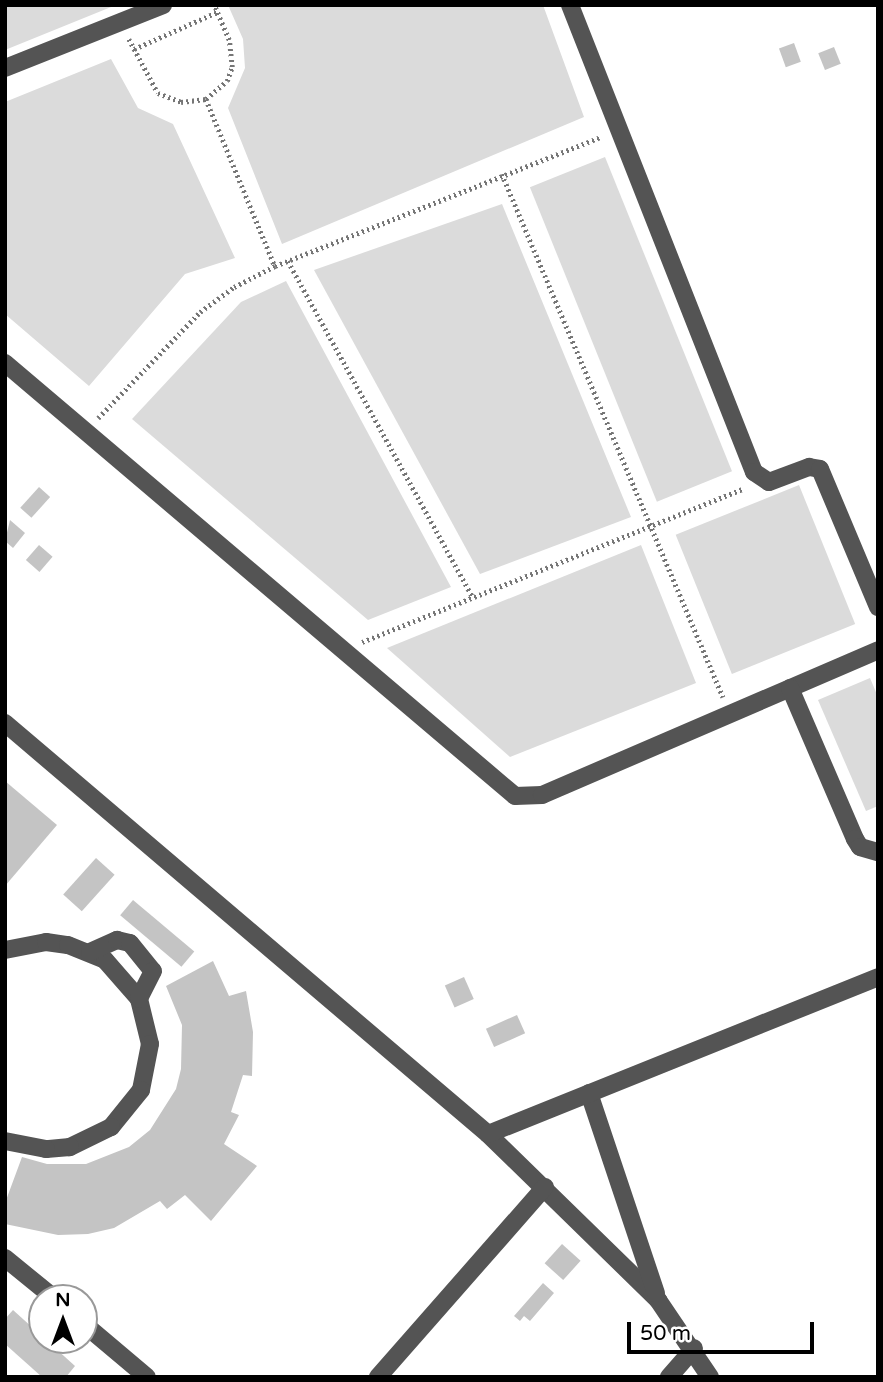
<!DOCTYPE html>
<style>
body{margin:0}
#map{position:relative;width:883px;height:1382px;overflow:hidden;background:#fff;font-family:"Varela Round",sans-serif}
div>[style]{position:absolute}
.green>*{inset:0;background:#dbdbdb;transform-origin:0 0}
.building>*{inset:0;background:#c4c4c4;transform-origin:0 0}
.path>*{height:4.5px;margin-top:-2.25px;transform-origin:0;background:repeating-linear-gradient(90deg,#767676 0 2px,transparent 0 5.5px)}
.minor>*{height:18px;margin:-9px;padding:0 9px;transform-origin:9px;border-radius:9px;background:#545454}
span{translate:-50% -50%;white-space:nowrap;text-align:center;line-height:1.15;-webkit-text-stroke:5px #fff;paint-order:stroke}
.frame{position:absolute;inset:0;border:7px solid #000;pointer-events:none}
.north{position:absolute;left:28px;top:1284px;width:70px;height:70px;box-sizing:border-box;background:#fff;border:2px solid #999;border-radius:50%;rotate:0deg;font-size:19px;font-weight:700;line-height:28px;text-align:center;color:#000}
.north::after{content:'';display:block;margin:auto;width:24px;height:32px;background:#000;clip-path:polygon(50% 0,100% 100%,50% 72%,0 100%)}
.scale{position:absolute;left:627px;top:1322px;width:187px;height:32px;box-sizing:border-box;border:4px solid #000;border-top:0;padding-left:9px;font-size:21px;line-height:24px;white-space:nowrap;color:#000;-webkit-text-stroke:5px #fff;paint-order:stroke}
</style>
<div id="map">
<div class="green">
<i style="clip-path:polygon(5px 5px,116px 5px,5px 50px)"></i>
<i style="clip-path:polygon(228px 5px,543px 5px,584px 117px,282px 244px,228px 108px,245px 68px,243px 39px)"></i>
<i style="clip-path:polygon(111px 59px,138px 108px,173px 124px,235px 258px,185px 274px,89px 386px,5px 314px,5px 102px)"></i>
<i style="left:605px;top:157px;width:339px;height:81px;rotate:68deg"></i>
<i style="clip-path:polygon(502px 204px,631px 517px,480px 574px,314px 270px)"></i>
<i style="clip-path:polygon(286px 281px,451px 587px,368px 620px,132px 419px,241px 302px)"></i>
<i style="left:799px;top:485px;width:150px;height:133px;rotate:68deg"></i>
<i style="clip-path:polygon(641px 545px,696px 683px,510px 757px,387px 648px)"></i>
<i style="clip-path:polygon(870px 678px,878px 697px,878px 806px,866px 811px,818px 700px)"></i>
</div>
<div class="building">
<i style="left:794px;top:43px;width:20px;height:16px;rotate:70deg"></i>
<i style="left:834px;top:47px;width:18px;height:17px;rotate:68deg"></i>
<i style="left:39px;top:487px;width:15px;height:28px;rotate:42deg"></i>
<i style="clip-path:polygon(10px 520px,25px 533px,13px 548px,5px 541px)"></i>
<i style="left:39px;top:545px;width:18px;height:20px;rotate:41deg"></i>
<i style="clip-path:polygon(5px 781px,57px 825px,5px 886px)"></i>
<i style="left:96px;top:858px;width:25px;height:49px;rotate:42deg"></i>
<i style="left:133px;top:900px;width:80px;height:20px;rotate:40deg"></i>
<i style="clip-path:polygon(213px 961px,229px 996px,246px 991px,253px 1032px,252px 1076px,243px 1075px,231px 1112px,239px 1115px,224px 1144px,257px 1166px,211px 1221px,185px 1195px,167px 1209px,160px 1201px,114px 1228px,88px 1234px,58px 1235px,5px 1224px,5px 1203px,22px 1157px,47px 1164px,86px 1164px,129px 1147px,150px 1130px,176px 1089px,181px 1069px,182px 1025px,166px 986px)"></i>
<i style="left:464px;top:977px;width:24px;height:21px;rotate:66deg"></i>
<i style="left:517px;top:1015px;width:20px;height:34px;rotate:66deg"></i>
<i style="left:562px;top:1244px;width:25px;height:26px;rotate:42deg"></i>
<i style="clip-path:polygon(543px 1283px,554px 1293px,530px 1321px,524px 1316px,520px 1321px,514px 1316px)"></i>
<i style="clip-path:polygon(13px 1310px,75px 1366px,66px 1377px,42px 1377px,5px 1344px,5px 1319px)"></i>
</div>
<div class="path">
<i style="left:129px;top:39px;width:61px;rotate:61.8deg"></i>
<i style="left:158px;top:93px;width:25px;rotate:21deg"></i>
<i style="left:181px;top:102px;width:25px;rotate:-7deg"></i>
<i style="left:206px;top:99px;width:28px;rotate:-41deg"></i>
<i style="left:227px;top:81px;width:15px;rotate:-70deg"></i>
<i style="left:232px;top:67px;width:27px;rotate:-96deg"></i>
<i style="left:229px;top:40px;width:38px;rotate:-113deg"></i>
<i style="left:134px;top:49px;width:91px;rotate:-24deg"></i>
<i style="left:206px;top:99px;width:181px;rotate:67.6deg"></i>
<i style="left:502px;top:174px;width:568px;rotate:67.09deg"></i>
<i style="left:288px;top:261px;width:384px;rotate:61.2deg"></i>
<i style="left:98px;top:418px;width:147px;rotate:-46.1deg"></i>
<i style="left:200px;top:312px;width:42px;rotate:-36.3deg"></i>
<i style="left:234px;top:287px;width:46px;rotate:-27.1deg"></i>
<i style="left:275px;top:266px;width:351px;rotate:-21.6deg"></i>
<i style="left:362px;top:642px;width:411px;rotate:-21.9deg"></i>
</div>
<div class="minor">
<i style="left:570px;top:5px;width:502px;rotate:68.5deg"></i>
<i style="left:754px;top:472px;width:18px;rotate:34deg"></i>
<i style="left:769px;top:482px;width:43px;rotate:-20.6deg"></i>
<i style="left:809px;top:467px;width:11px;rotate:10deg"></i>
<i style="left:820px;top:469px;width:150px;rotate:67.2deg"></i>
<i style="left:5px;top:68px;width:170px;rotate:-21.7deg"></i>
<i style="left:5px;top:363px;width:669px;rotate:40.33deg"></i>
<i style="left:515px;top:796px;width:27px;rotate:-2deg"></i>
<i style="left:542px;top:795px;width:366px;rotate:-23.3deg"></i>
<i style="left:790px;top:688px;width:164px;rotate:66.7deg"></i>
<i style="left:855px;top:839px;width:9px;rotate:58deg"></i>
<i style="left:860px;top:847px;width:19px;rotate:16deg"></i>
<i style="left:5px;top:723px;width:634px;rotate:40.4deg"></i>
<i style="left:488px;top:1134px;width:238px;rotate:44.3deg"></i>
<i style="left:658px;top:1300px;width:93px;rotate:56deg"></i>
<i style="left:5px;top:950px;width:42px;rotate:-11deg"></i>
<i style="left:46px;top:942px;width:22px;rotate:8deg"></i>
<i style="left:68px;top:945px;width:40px;rotate:22deg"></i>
<i style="left:105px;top:960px;width:52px;rotate:48.9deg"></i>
<i style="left:139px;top:999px;width:46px;rotate:76.3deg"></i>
<i style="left:150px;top:1044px;width:47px;rotate:101.1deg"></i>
<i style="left:141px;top:1090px;width:48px;rotate:129deg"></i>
<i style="left:111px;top:1127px;width:46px;rotate:154deg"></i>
<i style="left:70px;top:1147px;width:24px;rotate:175deg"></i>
<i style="left:46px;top:1149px;width:42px;rotate:-169deg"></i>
<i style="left:90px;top:952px;width:30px;rotate:-24deg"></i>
<i style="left:117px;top:940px;width:13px;rotate:13deg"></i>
<i style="left:130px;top:943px;width:36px;rotate:51deg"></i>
<i style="left:153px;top:971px;width:31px;rotate:117deg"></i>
<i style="left:589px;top:1093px;width:211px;rotate:71.5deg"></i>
<i style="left:488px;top:1134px;width:420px;rotate:-21.9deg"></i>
<i style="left:5px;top:1258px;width:63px;rotate:39.2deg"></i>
<i style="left:84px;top:1324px;width:82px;rotate:40.1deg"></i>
<i style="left:378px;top:1377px;width:253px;rotate:-48.7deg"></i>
<i style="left:669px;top:1377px;width:38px;rotate:-49deg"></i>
</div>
<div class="frame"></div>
<div class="north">N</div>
<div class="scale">50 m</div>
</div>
